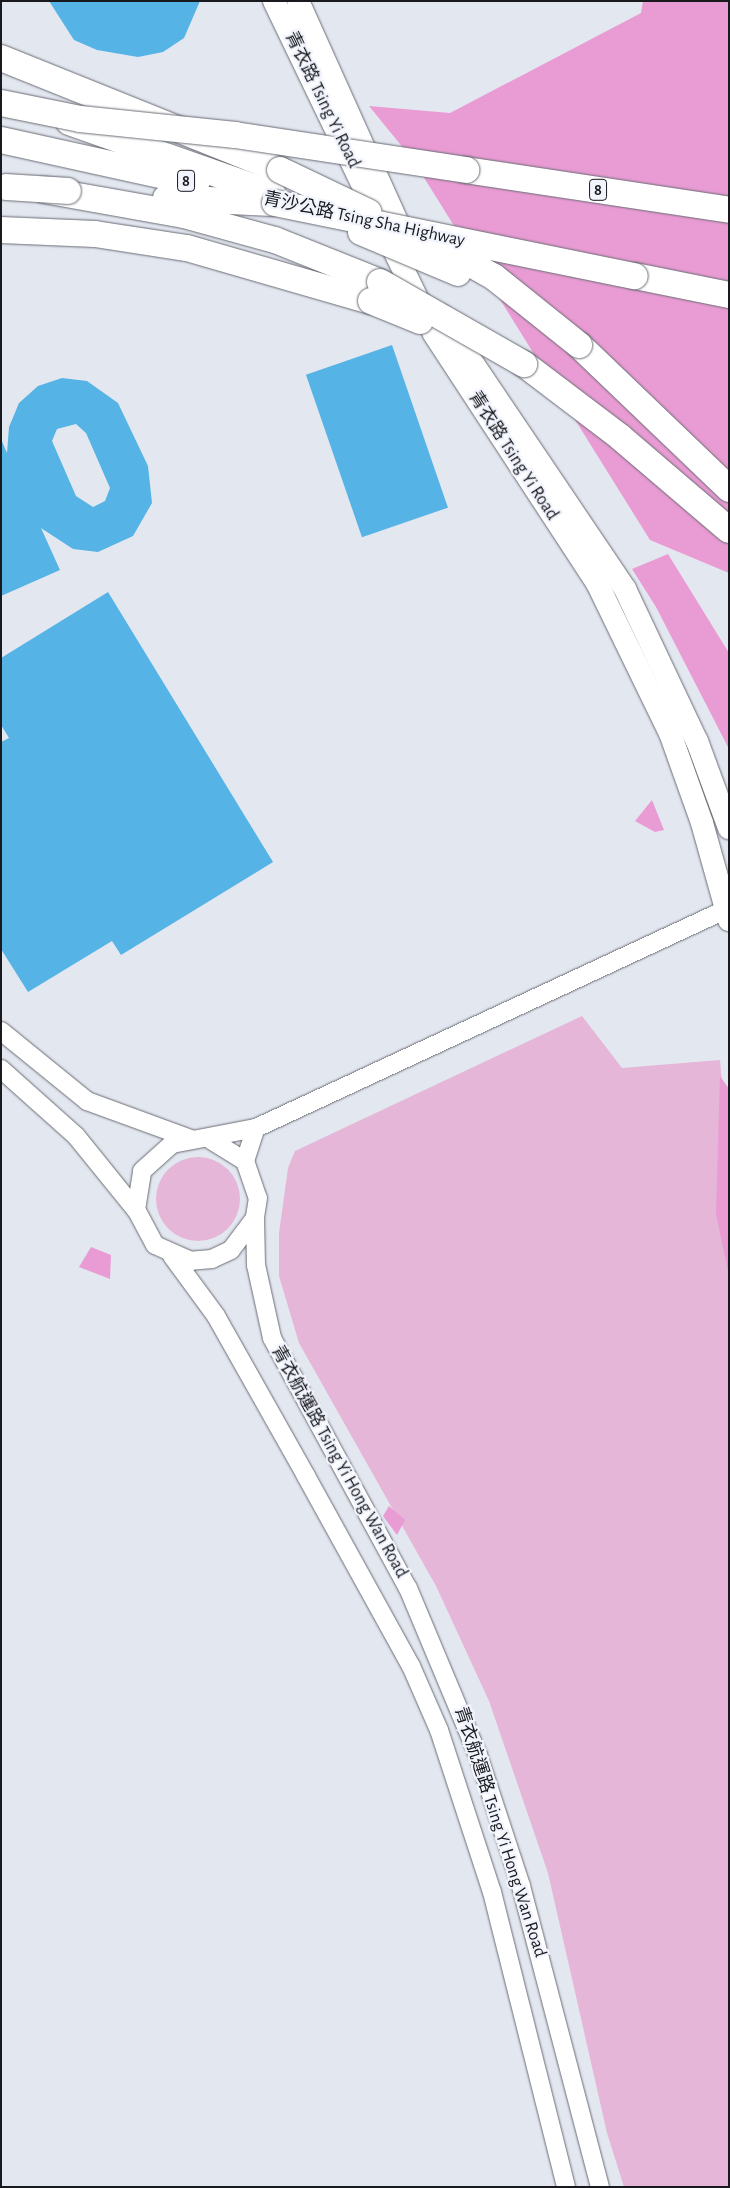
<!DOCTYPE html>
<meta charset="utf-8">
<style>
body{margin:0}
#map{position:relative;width:730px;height:2188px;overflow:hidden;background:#e3e7f0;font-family:"Alegreya Sans","Noto Sans TC",sans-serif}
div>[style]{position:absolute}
.green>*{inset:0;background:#e5b6d8}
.round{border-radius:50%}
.forest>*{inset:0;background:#e99cd4}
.building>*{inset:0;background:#56b3e6;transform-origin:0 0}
.roads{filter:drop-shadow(0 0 1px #6a6c74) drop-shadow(0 0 1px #6a6c74)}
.minor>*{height:18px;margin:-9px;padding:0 9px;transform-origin:9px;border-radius:9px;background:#fff}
.major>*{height:22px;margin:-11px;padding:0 11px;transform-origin:11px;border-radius:11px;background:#fff}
.highway>*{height:26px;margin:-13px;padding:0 13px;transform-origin:13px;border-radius:13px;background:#fff}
.bridges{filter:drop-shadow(0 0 1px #6a6c74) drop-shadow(0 0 1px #6a6c74)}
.highway-bridge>*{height:26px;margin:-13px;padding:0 13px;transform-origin:13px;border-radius:13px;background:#fff}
span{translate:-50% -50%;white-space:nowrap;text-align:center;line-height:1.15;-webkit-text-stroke:4.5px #f1f4fd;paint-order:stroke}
.shield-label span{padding:1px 4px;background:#f1f4fd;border:1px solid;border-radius:4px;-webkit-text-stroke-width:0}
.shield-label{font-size:16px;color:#191a1d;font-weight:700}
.street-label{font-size:18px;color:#191a1d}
.frame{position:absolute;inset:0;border:2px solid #191a1d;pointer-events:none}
</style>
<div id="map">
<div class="green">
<i style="clip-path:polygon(582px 1016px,622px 1068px,720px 1060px,729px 1169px,729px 2187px,624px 2187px,607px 2133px,548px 1873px,489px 1701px,436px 1586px,299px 1343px,279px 1276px,279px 1233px,288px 1168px,295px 1151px)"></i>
<i class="round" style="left:156px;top:1157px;width:84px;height:84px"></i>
</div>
<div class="forest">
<i style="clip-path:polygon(643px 1px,729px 1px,729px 573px,650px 540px,413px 160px,369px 106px,450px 113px,641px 13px)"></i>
<i style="clip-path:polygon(668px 554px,729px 653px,729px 749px,656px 607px,632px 569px)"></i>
<i style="clip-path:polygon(652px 800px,664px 830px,655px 832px,635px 821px)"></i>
<i style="clip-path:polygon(720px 1076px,729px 1089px,729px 1276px,716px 1214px)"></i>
<i style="clip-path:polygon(91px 1247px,111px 1255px,110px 1279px,79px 1267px)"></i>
<i style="clip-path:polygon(389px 1506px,405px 1520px,397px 1535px,383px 1516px)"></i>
</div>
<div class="building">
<i style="clip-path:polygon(49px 1px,200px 1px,184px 38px,163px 52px,138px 57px,97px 50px,74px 40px)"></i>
<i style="left:392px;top:345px;width:172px;height:91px;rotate:71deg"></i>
<i style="clip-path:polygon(evenodd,62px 378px,87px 381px,118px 403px,148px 466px,152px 503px,133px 536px,98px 552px,73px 549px,41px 528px,60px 570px,1px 596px,1px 439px,7px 453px,9px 427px,19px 403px,38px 386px,62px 378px,76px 424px,86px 433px,110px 488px,105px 501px,93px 507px,76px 496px,52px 441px,57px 429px,76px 424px)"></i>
<i style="clip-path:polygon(108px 592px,273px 862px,121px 955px,112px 941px,28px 992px,1px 949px,1px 742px,9px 738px,1px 725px,1px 658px)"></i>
</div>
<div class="roads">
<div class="minor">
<i style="left:1px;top:1031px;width:111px;rotate:39.1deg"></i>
<i style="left:87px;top:1101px;width:111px;rotate:20.1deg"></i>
<i style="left:1px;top:1069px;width:101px;rotate:41.8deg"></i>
<i style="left:76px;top:1136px;width:95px;rotate:51deg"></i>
<i style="left:211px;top:1140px;width:40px;rotate:32deg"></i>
<i style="left:245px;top:1161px;width:39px;rotate:71deg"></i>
<i style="left:258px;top:1198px;width:20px;rotate:99deg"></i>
<i style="left:255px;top:1218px;width:40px;rotate:127deg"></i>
<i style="left:231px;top:1250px;width:21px;rotate:155deg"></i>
<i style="left:212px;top:1259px;width:21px;rotate:175deg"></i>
<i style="left:191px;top:1261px;width:39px;rotate:-156deg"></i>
<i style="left:155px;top:1245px;width:40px;rotate:-118deg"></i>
<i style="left:136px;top:1210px;width:39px;rotate:-81deg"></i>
<i style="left:142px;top:1171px;width:40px;rotate:-42deg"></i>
<i style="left:172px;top:1144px;width:86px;rotate:-10.8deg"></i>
<i style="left:256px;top:1128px;width:522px;rotate:-24.94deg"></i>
<i style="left:245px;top:1161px;width:35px;rotate:-72deg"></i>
<i style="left:255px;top:1218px;width:47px;rotate:88.8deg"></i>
<i style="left:256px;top:1265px;width:75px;rotate:77.6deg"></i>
<i style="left:272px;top:1338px;width:285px;rotate:61.5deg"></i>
<i style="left:408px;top:1588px;width:181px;rotate:67.3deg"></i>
<i style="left:478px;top:1755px;width:138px;rotate:71.8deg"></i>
<i style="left:521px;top:1886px;width:311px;rotate:75.3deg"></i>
<i style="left:172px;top:1256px;width:74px;rotate:53.7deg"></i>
<i style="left:216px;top:1316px;width:184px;rotate:60.6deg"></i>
<i style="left:306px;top:1476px;width:217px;rotate:61.1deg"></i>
<i style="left:411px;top:1666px;width:70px;rotate:66.4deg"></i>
<i style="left:439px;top:1730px;width:170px;rotate:71.9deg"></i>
<i style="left:492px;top:1892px;width:304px;rotate:75.9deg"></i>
</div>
<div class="major">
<i style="left:274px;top:1px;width:369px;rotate:64.3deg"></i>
<i style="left:434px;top:334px;width:300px;rotate:56.8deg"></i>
<i style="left:598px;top:585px;width:165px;rotate:64.1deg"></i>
<i style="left:670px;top:733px;width:96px;rotate:70.4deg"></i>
<i style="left:702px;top:823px;width:101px;rotate:74.4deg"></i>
<i style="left:298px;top:1px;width:247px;rotate:65.8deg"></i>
<i style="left:441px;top:316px;width:329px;rotate:56deg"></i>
<i style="left:625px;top:589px;width:168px;rotate:64.7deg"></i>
<i style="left:697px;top:741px;width:93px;rotate:69.8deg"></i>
</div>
<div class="highway">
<i style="left:1px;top:58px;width:301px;rotate:21.9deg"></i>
<i style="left:69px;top:122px;width:216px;rotate:19.4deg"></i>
<i style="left:1px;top:140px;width:200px;rotate:12.4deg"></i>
<i style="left:466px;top:170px;width:266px;rotate:8.6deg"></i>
<i style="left:44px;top:190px;width:142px;rotate:10.1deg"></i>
<i style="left:184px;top:215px;width:94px;rotate:15.4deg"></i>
<i style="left:275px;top:240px;width:113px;rotate:21.8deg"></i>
<i style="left:166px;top:198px;width:106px;rotate:2.7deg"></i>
<i style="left:1px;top:230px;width:94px;rotate:2.4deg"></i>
<i style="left:95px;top:234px;width:93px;rotate:8.7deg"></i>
<i style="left:187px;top:248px;width:191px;rotate:16.1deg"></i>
<i style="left:635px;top:276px;width:96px;rotate:11.4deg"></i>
<i style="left:579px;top:345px;width:208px;rotate:43.8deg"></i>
<i style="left:524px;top:364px;width:121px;rotate:37.2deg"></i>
<i style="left:620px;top:437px;width:143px;rotate:40.5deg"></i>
</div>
</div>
<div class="bridges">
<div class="highway-bridge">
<i style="left:1px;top:103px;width:81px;rotate:11.4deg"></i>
<i style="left:80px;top:119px;width:156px;rotate:5.9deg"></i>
<i style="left:235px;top:135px;width:234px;rotate:8.6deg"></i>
<i style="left:280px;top:170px;width:98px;rotate:25.5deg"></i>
<i style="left:6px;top:187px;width:62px;rotate:3.7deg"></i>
<i style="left:275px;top:203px;width:367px;rotate:11.5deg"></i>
<i style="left:361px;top:232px;width:105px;rotate:22.9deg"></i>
<i style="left:437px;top:245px;width:65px;rotate:29.3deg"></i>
<i style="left:494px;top:277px;width:109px;rotate:38.7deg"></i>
<i style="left:380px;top:282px;width:166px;rotate:29.7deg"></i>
<i style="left:371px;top:301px;width:53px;rotate:22.2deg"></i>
</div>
</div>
<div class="shield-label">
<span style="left:186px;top:181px">8</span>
<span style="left:598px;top:190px">8</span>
</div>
<div class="street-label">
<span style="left:322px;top:100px;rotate:64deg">青衣路 Tsing Yi Road</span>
<span style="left:364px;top:220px;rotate:12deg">青沙公路 Tsing Sha Highway</span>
<span style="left:513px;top:456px;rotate:57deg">青衣路 Tsing Yi Road</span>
<span style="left:339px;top:1462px;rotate:61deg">青衣航運路 Tsing Yi Hong Wan Road</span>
<span style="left:500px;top:1832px;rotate:72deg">青衣航運路 Tsing Yi Hong Wan Road</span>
</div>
<div class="frame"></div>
</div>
